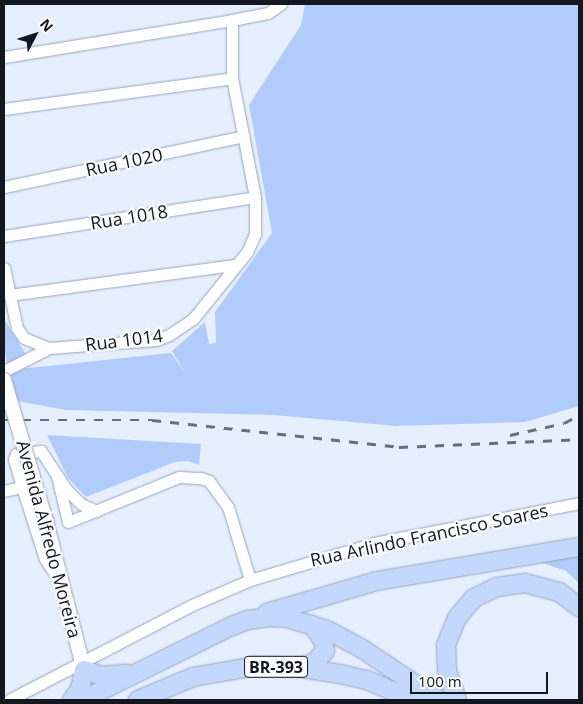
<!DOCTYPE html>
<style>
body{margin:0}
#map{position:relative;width:583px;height:704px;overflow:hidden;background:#e6effe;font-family:"Open Sans",sans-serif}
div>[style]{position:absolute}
.green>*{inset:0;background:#b1ccfb}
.roads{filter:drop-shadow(0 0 1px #97a4bc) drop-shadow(0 0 1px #97a4bc)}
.minor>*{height:11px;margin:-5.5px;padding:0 5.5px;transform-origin:5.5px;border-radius:5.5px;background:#fff}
.tertiary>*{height:14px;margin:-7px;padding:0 7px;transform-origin:7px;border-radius:7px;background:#fff}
.trunk>*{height:18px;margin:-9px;padding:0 9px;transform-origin:9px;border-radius:9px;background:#c4d8fe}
.rail>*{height:2.5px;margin-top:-1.25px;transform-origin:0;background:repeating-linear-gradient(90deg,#686f7a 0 9px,transparent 0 18px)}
.bridges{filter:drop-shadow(0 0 1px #97a4bc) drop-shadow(0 0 1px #97a4bc)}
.tertiary-bridge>*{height:14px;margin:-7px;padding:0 7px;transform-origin:7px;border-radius:7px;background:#fff}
span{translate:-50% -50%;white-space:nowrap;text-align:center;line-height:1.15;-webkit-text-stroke:4.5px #fbfbfb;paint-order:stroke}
.shield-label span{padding:1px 4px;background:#fbfbfb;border:1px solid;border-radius:4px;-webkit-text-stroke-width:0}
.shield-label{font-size:16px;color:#121720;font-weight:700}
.street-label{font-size:18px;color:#121720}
.frame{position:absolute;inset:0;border:5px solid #121720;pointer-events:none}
.north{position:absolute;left:10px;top:10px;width:50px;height:50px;-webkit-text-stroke:4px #fbfbfb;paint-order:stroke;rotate:50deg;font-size:14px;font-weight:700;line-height:20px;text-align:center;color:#121720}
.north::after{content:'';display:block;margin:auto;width:18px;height:22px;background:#121720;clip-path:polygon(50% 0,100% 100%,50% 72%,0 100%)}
.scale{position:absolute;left:410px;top:672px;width:138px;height:22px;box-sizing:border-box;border:2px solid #121720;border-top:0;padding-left:6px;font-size:15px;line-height:18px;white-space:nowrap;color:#121720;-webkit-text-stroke:4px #fbfbfb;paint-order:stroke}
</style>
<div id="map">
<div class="green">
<i style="clip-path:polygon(305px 4px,579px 4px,579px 406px,525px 422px,396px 426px,274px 415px,66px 410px,17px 401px,10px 370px,171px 353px,185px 373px,172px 351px,205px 322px,209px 344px,216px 343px,215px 312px,272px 233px,249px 105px,301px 25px)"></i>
<i style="clip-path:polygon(4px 319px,28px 358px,7px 365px,4px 343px)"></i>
<i style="clip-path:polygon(47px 435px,201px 444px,199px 465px,188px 461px,175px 462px,86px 497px,68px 478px)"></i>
<i style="clip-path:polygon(579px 551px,579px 583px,566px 571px,528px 558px)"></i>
</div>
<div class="roads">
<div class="minor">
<i style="left:4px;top:57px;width:231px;rotate:-9.2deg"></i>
<i style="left:4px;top:109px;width:230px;rotate:-7.7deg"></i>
<i style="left:4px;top:187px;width:245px;rotate:-12deg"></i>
<i style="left:4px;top:236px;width:254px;rotate:-8.8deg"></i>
<i style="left:4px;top:268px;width:61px;rotate:77.8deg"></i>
<i style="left:17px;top:328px;width:12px;rotate:55deg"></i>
<i style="left:24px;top:338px;width:27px;rotate:22deg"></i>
<i style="left:9px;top:295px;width:226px;rotate:-7.6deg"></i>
<i style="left:4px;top:371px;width:51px;rotate:-27.1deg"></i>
<i style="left:49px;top:348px;width:107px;rotate:-4.3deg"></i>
<i style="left:156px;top:340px;width:14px;rotate:-21deg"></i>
<i style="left:169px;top:335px;width:29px;rotate:-34deg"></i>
<i style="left:193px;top:319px;width:86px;rotate:-51.1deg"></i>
<i style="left:247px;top:252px;width:20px;rotate:-66deg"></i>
<i style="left:255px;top:234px;width:37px;rotate:-90deg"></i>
<i style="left:255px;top:197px;width:121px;rotate:-100.9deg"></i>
<i style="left:232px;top:78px;width:58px;rotate:-90deg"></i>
<i style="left:232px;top:20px;width:37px;rotate:-11deg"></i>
<i style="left:268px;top:13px;width:16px;rotate:-35deg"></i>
<i style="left:57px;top:476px;width:47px;rotate:76.6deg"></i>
<i style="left:68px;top:522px;width:120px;rotate:-22.1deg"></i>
<i style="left:179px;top:477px;width:22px;rotate:3deg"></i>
<i style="left:201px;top:478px;width:9px;rotate:21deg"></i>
<i style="left:209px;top:481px;width:32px;rotate:54deg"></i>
<i style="left:228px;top:507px;width:76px;rotate:73.2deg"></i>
<i style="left:22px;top:487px;width:76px;rotate:72.3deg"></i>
<i style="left:45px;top:559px;width:30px;rotate:56deg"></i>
<i style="left:4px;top:491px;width:18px;rotate:-13deg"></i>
<i style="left:22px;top:487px;width:29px;rotate:-106deg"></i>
<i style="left:14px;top:459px;width:5px;rotate:-68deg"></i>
<i style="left:16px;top:454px;width:25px;rotate:-7deg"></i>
<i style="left:41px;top:451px;width:45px;rotate:56.7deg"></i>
<i style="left:66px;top:489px;width:21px;rotate:45deg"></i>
<i style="left:81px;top:504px;width:17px;rotate:24deg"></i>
<i style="left:9px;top:700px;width:206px;rotate:-27.4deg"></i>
<i style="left:192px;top:605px;width:63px;rotate:-23.3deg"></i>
<i style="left:250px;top:580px;width:129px;rotate:-16.6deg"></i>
<i style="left:374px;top:543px;width:209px;rotate:-11deg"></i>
</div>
<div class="tertiary">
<i style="left:46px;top:521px;width:154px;rotate:75.7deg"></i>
</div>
<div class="trunk">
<i style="left:267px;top:613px;width:115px;rotate:-16.2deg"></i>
<i style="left:377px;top:581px;width:205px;rotate:-9.6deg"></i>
<i style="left:302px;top:668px;width:14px;rotate:-25deg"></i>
<i style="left:315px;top:662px;width:15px;rotate:-48deg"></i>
<i style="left:325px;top:651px;width:11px;rotate:-100deg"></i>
<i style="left:323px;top:640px;width:19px;rotate:-126deg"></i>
<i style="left:72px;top:700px;width:14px;rotate:-54deg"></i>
<i style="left:80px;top:689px;width:19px;rotate:-78deg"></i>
<i style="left:84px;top:670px;width:18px;rotate:19deg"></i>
<i style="left:101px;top:676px;width:25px;rotate:-5deg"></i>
<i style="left:82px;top:700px;width:167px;rotate:-26.3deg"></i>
<i style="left:232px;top:626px;width:17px;rotate:-21deg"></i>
<i style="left:248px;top:620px;width:21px;rotate:-8deg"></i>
<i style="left:269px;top:617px;width:18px;rotate:3deg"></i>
<i style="left:287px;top:618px;width:42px;rotate:16.7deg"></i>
<i style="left:327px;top:630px;width:38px;rotate:28deg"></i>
<i style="left:361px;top:648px;width:94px;rotate:33.7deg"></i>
<i style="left:138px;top:700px;width:60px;rotate:-22.7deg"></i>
<i style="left:193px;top:677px;width:64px;rotate:-9.9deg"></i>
<i style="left:256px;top:666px;width:46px;rotate:2.5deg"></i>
<i style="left:302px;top:668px;width:38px;rotate:9deg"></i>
<i style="left:340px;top:674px;width:28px;rotate:13deg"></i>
<i style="left:367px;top:680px;width:51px;rotate:23.1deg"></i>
<i style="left:457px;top:700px;width:31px;rotate:-109deg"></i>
<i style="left:447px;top:671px;width:26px;rotate:-92deg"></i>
<i style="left:446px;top:645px;width:29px;rotate:-68deg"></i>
<i style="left:457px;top:618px;width:26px;rotate:-50deg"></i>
<i style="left:474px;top:598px;width:25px;rotate:-26deg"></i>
<i style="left:497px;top:587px;width:28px;rotate:-8deg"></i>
<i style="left:525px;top:583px;width:35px;rotate:15deg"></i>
<i style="left:559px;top:592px;width:25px;rotate:37deg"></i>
</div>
</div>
<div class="rail">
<i style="left:4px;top:420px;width:148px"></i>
<i style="left:152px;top:420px;width:248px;rotate:6.2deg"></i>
<i style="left:399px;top:447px;width:180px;rotate:-2.5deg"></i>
<i style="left:510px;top:435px;width:55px;rotate:-12.5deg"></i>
<i style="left:564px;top:423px;width:17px;rotate:-28deg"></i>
</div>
<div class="bridges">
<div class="tertiary-bridge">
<i style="left:4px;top:380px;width:147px;rotate:73.4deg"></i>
</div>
</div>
<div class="shield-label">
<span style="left:276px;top:667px">BR-393</span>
</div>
<div class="street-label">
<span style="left:124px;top:162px;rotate:-12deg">Rua 1020</span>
<span style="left:129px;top:217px;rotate:-9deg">Rua 1018</span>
<span style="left:124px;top:340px;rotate:-7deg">Rua 1014</span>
<span style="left:429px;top:535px;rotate:-12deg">Rua Arlindo Francisco Soares</span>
<span style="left:49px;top:539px;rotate:75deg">Avenida Alfredo Moreira</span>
</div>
<div class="frame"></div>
<div class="north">N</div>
<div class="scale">100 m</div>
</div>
